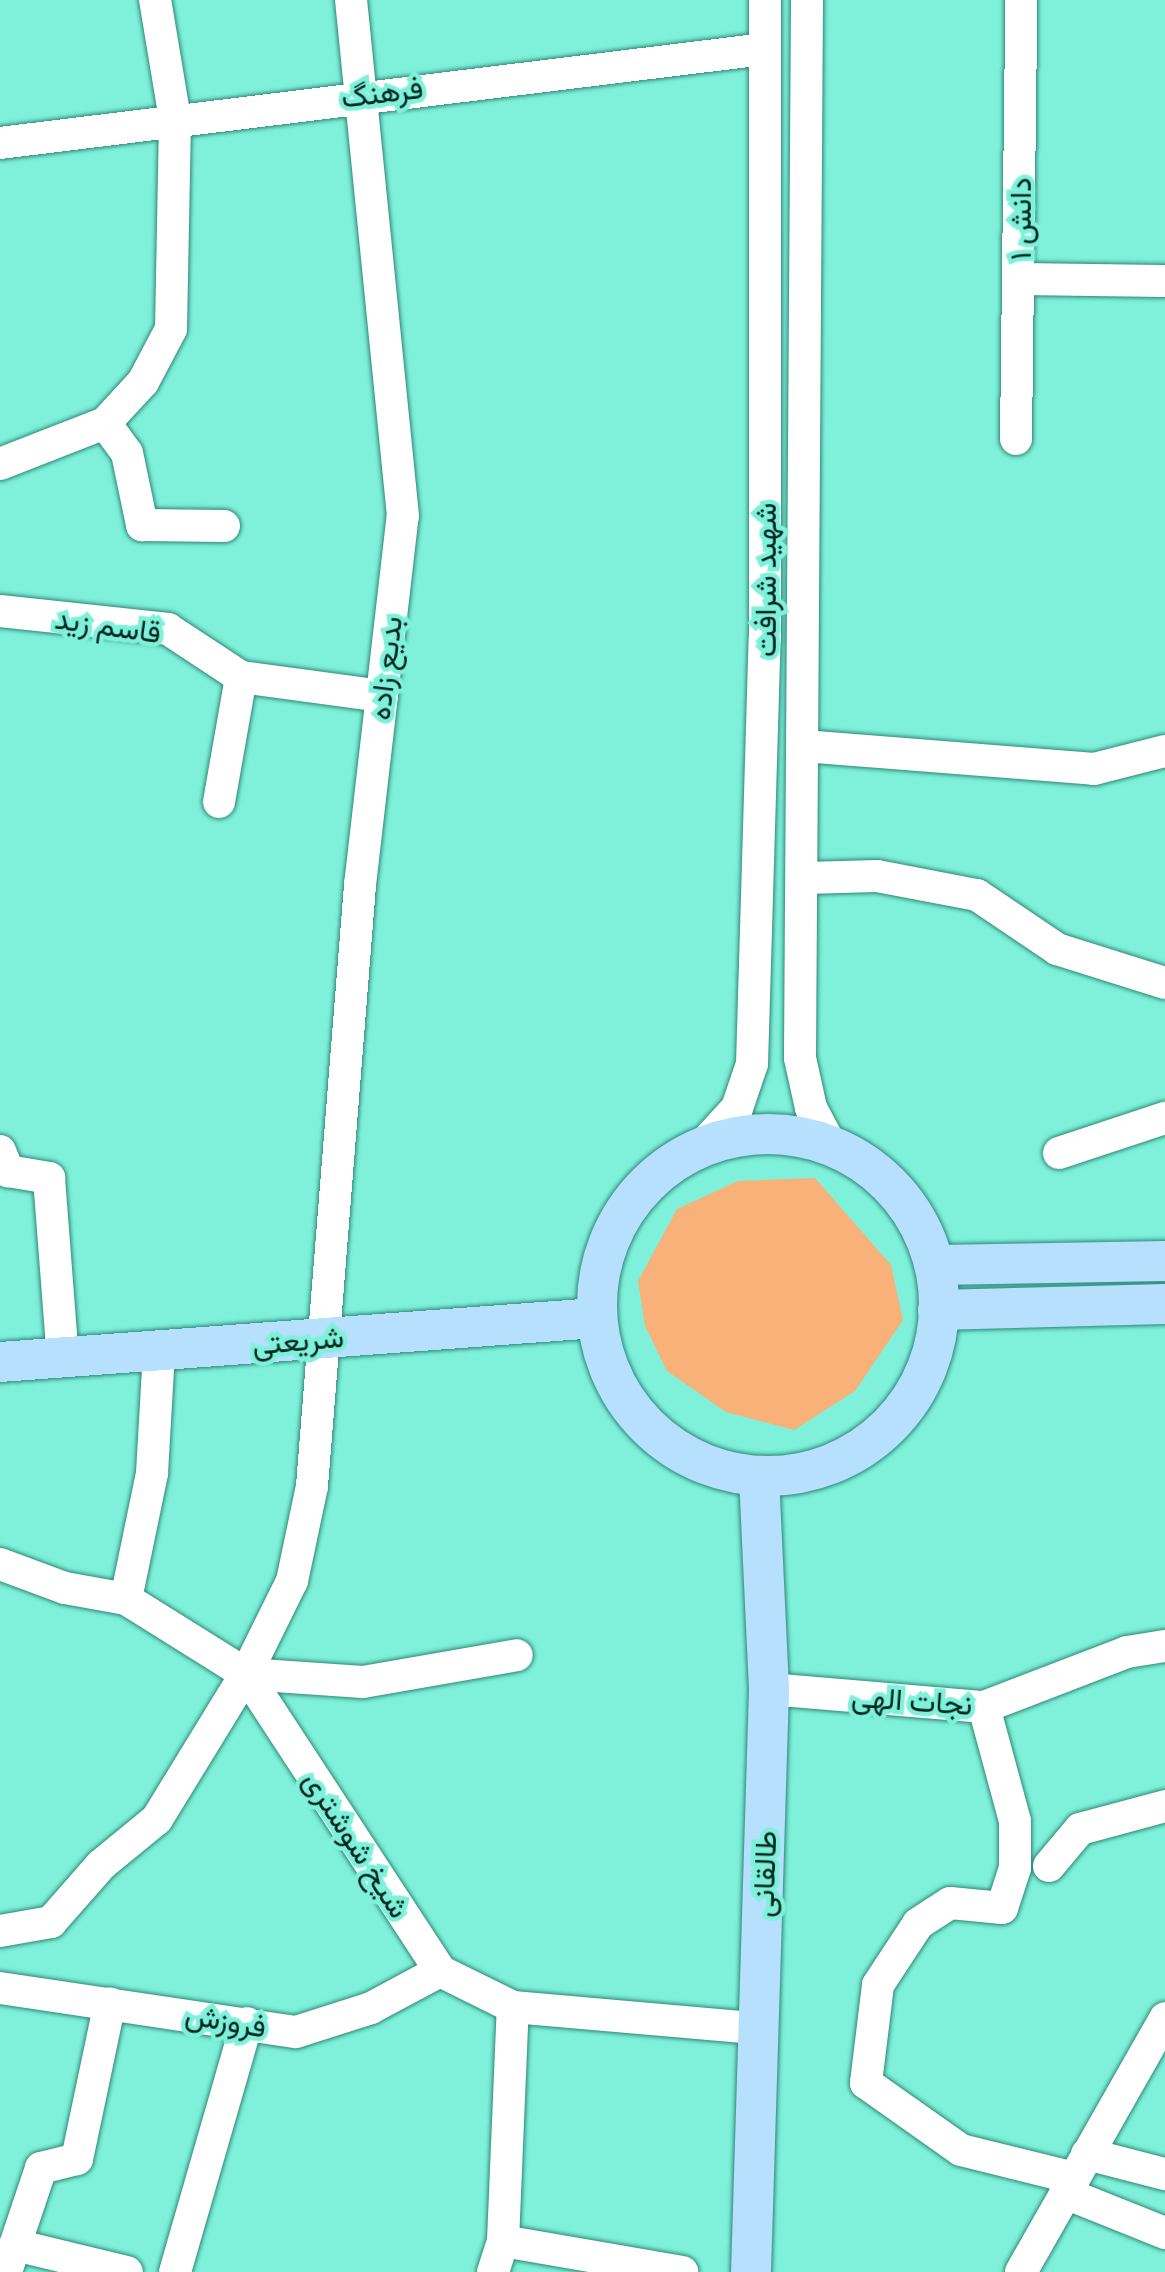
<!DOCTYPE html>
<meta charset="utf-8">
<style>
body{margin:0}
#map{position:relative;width:1165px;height:2272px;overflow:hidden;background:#7ff1da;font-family:Merriweather,Vazirmatn,serif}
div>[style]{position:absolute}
.green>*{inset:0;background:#f7b179}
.roads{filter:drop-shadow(0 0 2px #2e8878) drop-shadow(0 0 2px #2e8878)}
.minor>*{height:32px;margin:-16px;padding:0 16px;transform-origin:16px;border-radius:16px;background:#fff}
.major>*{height:40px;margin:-20px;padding:0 20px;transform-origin:20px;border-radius:20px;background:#b6e0fd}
.major>.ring{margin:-20px;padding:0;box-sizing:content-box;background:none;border:40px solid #b6e0fd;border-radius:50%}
span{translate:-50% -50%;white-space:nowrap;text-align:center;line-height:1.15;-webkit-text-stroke:9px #7ff1da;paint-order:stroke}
.street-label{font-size:30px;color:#00241e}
</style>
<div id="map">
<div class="green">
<i style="clip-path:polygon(815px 1178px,891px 1265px,903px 1320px,855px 1391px,794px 1430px,726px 1412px,667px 1371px,645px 1326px,638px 1281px,677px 1209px,738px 1181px)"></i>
</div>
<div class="roads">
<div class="minor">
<i style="left:807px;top:0;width:1058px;rotate:90.38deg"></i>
<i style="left:800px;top:1058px;width:51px;rotate:77.6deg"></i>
<i style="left:811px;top:1108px;width:40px;rotate:62deg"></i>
<i style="left:0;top:143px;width:770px;rotate:-7.01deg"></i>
<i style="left:1019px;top:279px;width:146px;rotate:0.8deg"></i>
<i style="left:105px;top:423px;width:37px;rotate:54deg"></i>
<i style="left:127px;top:453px;width:74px;rotate:78.2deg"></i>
<i style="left:142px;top:525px;width:82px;rotate:0.7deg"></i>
<i style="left:1016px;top:439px;width:439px;rotate:-89.3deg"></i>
<i style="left:0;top:464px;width:113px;rotate:-21.3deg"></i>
<i style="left:105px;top:423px;width:56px;rotate:-47.2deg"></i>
<i style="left:143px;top:382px;width:60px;rotate:-62.2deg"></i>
<i style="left:171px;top:329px;width:210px;rotate:-88.9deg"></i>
<i style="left:175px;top:119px;width:121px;rotate:-99.5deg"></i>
<i style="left:0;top:611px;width:169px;rotate:6.1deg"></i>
<i style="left:168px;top:629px;width:87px;rotate:33.3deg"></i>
<i style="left:241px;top:677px;width:142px;rotate:7.7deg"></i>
<i style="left:803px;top:746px;width:292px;rotate:4.5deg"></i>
<i style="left:1094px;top:769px;width:73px;rotate:-14.2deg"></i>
<i style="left:219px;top:802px;width:127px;rotate:-80deg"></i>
<i style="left:805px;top:878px;width:72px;rotate:-1.6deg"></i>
<i style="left:877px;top:876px;width:102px;rotate:10.8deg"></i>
<i style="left:977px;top:895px;width:97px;rotate:34deg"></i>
<i style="left:1057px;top:949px;width:113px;rotate:17.5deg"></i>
<i style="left:703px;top:1145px;width:50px;rotate:-47.4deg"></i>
<i style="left:737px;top:1108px;width:46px;rotate:-71.2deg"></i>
<i style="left:752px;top:1064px;width:426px;rotate:-88.3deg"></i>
<i style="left:765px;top:638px;width:638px;rotate:-90deg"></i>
<i style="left:0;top:1151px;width:22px;rotate:68deg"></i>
<i style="left:8px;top:1171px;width:42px;rotate:9.7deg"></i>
<i style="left:49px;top:1178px;width:181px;rotate:85.6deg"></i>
<i style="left:1059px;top:1153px;width:112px;rotate:-18.3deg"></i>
<i style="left:0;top:1564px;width:69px;rotate:20.3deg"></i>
<i style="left:65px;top:1588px;width:62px;rotate:10.2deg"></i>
<i style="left:126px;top:1599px;width:142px;rotate:32deg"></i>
<i style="left:246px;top:1674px;width:355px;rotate:56.8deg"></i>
<i style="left:440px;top:1971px;width:81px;rotate:26.3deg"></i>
<i style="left:513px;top:2007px;width:243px;rotate:5deg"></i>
<i style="left:126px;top:1599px;width:129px;rotate:-78.3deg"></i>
<i style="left:152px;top:1473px;width:121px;rotate:-86.7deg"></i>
<i style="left:246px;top:1674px;width:117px;rotate:3.9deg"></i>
<i style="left:363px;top:1682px;width:156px;rotate:-9.9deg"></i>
<i style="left:769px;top:1689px;width:216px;rotate:4.8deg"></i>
<i style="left:984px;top:1707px;width:153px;rotate:-21deg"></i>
<i style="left:1127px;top:1652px;width:38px;rotate:-9deg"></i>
<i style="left:984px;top:1707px;width:118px;rotate:74.8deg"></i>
<i style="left:1015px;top:1821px;width:47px;rotate:90deg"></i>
<i style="left:1015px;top:1868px;width:42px;rotate:108deg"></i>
<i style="left:1002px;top:1908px;width:52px;rotate:-174.5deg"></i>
<i style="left:950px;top:1903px;width:38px;rotate:147deg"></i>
<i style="left:918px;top:1924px;width:73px;rotate:123.3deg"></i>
<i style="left:878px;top:1985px;width:99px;rotate:97deg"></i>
<i style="left:866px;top:2083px;width:116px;rotate:35.2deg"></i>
<i style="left:961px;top:2150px;width:116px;rotate:13.9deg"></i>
<i style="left:1049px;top:1866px;width:48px;rotate:-50deg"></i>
<i style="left:1080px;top:1829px;width:88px;rotate:-15.1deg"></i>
<i style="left:0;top:1931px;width:52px;rotate:-10deg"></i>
<i style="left:51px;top:1922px;width:76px;rotate:-48.7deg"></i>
<i style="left:101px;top:1865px;width:72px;rotate:-39.4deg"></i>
<i style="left:157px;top:1819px;width:170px;rotate:-58.5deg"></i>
<i style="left:246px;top:1674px;width:104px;rotate:-63.7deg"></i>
<i style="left:292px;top:1581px;width:97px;rotate:-78.1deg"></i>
<i style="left:312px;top:1486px;width:603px;rotate:-85.43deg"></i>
<i style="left:360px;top:885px;width:371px;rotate:-83.4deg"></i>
<i style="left:403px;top:516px;width:519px;rotate:-95.75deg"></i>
<i style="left:0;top:1988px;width:299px;rotate:8.5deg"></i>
<i style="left:296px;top:2032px;width:79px;rotate:-17.7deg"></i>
<i style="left:371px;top:2008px;width:78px;rotate:-28.2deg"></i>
<i style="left:1087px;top:2154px;width:81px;rotate:14.4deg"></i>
<i style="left:1065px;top:2193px;width:108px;rotate:21.8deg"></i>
<i style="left:503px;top:2241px;width:182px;rotate:9.8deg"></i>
<i style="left:15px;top:2245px;width:115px;rotate:13.6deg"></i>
<i style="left:6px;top:2272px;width:110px;rotate:-71.4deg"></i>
<i style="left:41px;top:2168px;width:37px;rotate:-14deg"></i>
<i style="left:77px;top:2159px;width:159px;rotate:-78.1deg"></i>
<i style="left:175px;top:2272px;width:259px;rotate:-73.9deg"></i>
<i style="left:493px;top:2272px;width:33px;rotate:-72deg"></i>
<i style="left:503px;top:2241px;width:234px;rotate:-87.6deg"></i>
<i style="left:1021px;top:2272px;width:292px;rotate:-60.4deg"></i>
</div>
<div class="major">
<i class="ring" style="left:597px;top:1134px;width:302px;height:302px"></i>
<i style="left:937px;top:1265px;width:228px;rotate:-1deg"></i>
<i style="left:938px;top:1310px;width:227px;rotate:-1.5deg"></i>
<i style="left:0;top:1362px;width:598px;rotate:-4.22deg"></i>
<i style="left:751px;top:2272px;width:583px;rotate:-88.23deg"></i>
<i style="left:769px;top:1689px;width:213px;rotate:-92.7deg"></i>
</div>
</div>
<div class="street-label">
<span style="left:382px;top:92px;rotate:-7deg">فرهنگ</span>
<span style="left:1020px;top:219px;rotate:-90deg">دانش ۱</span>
<span style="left:765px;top:580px;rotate:-90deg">شهید شرافت</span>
<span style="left:108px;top:625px;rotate:8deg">قاسم زید</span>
<span style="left:385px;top:668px;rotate:-83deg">بدیع زاده</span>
<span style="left:298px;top:1340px;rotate:-5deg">شریعتی</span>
<span style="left:912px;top:1700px;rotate:4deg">نجات الهی</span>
<span style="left:357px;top:1844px;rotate:57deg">شیخ شوشتری</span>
<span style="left:764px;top:1874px;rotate:-88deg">طالقانی</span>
<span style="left:226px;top:2020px;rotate:10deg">فروزش</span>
</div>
</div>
